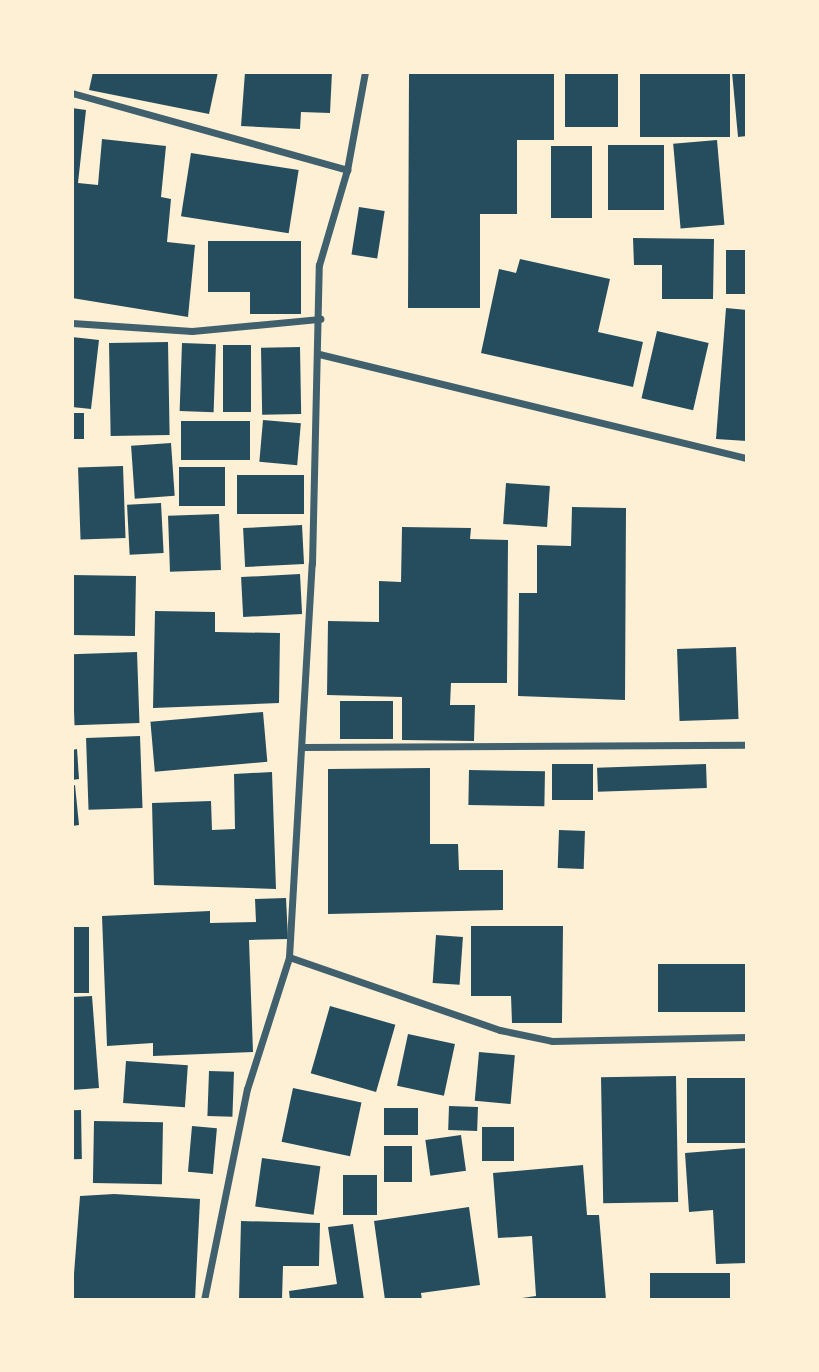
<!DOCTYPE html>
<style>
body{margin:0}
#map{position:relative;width:819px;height:1372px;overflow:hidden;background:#fdf0d5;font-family:"Noto Sans",sans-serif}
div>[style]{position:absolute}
.building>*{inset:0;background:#264d5e;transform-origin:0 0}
.minor>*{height:7px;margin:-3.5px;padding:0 3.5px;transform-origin:3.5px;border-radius:3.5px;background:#3f606c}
span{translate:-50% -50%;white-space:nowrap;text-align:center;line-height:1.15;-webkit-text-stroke:7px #fdf0d5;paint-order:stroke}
.frame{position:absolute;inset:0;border:74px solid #fdf0d5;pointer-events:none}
</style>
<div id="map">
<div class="building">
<i style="clip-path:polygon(93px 72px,218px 72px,209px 114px,89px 90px)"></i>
<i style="clip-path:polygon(245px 72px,332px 72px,330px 113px,301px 112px,300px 129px,241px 126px)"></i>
<i style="clip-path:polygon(409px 72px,554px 72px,554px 140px,517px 140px,517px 214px,480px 214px,480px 308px,408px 308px)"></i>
<i style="left:565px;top:72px;width:53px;height:55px"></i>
<i style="left:640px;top:72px;width:90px;height:65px"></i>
<i style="clip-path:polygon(732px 72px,747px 72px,747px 136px,738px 137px)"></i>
<i style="clip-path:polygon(72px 108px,86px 110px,78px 183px,98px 185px,102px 139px,166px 146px,161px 197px,171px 199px,167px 242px,195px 245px,188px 317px,72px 298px)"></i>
<i style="left:717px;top:140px;width:85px;height:44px;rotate:85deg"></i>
<i style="left:608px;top:145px;width:56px;height:65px"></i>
<i style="left:551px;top:146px;width:41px;height:72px"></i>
<i style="left:191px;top:153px;width:109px;height:64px;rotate:9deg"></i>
<i style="left:359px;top:207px;width:26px;height:48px;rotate:9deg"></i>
<i style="clip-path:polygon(633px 238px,714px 239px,713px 299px,662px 299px,662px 265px,634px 265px)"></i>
<i style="clip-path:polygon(208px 241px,301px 241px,301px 314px,250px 314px,250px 292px,208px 292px)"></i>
<i style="left:726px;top:250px;width:21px;height:44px"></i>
<i style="clip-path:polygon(520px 259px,610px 279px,598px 332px,643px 342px,633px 387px,481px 353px,499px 269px,516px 273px)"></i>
<i style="clip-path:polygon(726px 308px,747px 310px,747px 441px,716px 439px)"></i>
<i style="left:657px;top:331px;width:53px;height:69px;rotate:13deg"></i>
<i style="clip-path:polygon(72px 337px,99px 340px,91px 409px,72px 407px)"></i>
<i style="left:168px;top:342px;width:93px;height:59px;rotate:89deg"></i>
<i style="left:182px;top:343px;width:34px;height:68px;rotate:2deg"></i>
<i style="left:251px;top:345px;width:67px;height:28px;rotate:90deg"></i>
<i style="left:300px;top:347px;width:67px;height:39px;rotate:89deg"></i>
<i style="left:72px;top:413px;width:12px;height:26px"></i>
<i style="left:263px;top:420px;width:38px;height:42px;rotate:5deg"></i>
<i style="left:181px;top:421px;width:69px;height:39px"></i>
<i style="left:171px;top:443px;width:53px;height:40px;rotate:86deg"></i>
<i style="left:123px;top:466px;width:72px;height:45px;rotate:88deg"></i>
<i style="left:179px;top:467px;width:46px;height:39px"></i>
<i style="left:237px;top:475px;width:67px;height:39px"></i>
<i style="left:506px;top:483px;width:44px;height:41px;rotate:4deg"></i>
<i style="left:161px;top:503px;width:50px;height:34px;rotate:87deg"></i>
<i style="clip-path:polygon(572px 507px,626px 508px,625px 700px,518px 696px,519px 593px,537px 593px,537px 545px,571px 546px)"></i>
<i style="left:219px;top:514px;width:56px;height:51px;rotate:88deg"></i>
<i style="left:302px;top:525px;width:39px;height:59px;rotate:87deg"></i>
<i style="clip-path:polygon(402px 527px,471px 528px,470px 539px,508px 540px,507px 683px,451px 683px,450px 705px,475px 705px,474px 741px,402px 740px,402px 697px,327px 695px,328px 621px,379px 622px,379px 581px,401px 582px)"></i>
<i style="left:300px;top:574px;width:40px;height:59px;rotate:87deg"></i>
<i style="left:72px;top:575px;width:64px;height:60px;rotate:1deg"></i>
<i style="clip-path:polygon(155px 611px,215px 612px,215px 632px,280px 633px,279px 703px,153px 708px)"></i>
<i style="left:736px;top:647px;width:72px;height:59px;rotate:88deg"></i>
<i style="left:137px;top:652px;width:71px;height:65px;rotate:88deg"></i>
<i style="left:340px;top:701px;width:53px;height:38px"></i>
<i style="left:263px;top:712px;width:50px;height:113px;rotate:85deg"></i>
<i style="left:140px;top:736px;width:72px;height:54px;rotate:88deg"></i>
<i style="clip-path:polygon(77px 749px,79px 779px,72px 780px,72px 750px)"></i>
<i style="left:552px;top:764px;width:41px;height:36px"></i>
<i style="left:706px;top:764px;width:24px;height:109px;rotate:88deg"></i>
<i style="clip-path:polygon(430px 768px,430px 844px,458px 844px,459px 870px,503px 870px,503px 910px,328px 914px,328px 769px)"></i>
<i style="left:469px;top:770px;width:76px;height:35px;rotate:1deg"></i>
<i style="clip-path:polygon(272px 772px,276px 889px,154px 885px,152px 803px,211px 801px,212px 830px,235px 829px,234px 774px)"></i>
<i style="clip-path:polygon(75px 785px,79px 825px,72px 826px,72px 786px)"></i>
<i style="left:559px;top:830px;width:26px;height:38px;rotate:2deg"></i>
<i style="clip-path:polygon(286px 898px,288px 939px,249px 940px,253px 1052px,153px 1056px,153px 1043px,107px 1046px,102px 916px,210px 911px,210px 923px,256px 922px,255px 899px)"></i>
<i style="clip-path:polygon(471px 926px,563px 926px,562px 1023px,512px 1023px,511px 996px,471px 996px)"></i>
<i style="left:72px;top:927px;width:17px;height:66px"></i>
<i style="left:436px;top:935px;width:27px;height:48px;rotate:4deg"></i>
<i style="left:747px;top:964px;width:48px;height:89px;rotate:90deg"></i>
<i style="clip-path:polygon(92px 996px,99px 1088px,72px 1090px,72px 997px)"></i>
<i style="left:330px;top:1006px;width:68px;height:70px;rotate:16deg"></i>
<i style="left:408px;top:1034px;width:48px;height:53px;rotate:12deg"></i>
<i style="left:479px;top:1052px;width:36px;height:49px;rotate:5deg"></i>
<i style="left:126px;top:1061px;width:62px;height:42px;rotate:4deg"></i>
<i style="left:209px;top:1071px;width:25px;height:45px;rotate:2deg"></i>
<i style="left:676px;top:1076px;width:126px;height:75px;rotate:89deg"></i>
<i style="left:747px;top:1078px;width:65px;height:60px;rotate:90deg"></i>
<i style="left:293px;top:1088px;width:70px;height:55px;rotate:12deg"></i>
<i style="left:449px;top:1106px;width:29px;height:24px;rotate:2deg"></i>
<i style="left:418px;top:1108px;width:27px;height:34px;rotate:90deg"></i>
<i style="left:81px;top:1110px;width:49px;height:9px;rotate:89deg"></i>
<i style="left:94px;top:1121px;width:69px;height:62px;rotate:1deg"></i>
<i style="left:192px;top:1126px;width:25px;height:46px;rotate:5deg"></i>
<i style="left:482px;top:1127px;width:32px;height:34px"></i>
<i style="left:461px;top:1135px;width:36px;height:36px;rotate:82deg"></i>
<i style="left:384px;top:1146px;width:28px;height:36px"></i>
<i style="clip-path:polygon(747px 1148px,747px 1263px,716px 1264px,713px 1210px,689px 1212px,685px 1153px)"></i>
<i style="left:262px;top:1158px;width:59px;height:49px;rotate:8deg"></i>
<i style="clip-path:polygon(583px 1165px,587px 1215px,599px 1215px,606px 1300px,508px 1300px,536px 1296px,532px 1236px,498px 1238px,493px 1173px)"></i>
<i style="left:343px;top:1175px;width:34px;height:40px"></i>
<i style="clip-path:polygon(114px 1194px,200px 1199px,195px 1300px,72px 1300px,80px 1196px)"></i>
<i style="clip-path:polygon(469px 1207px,480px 1285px,421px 1293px,422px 1300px,385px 1300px,374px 1221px)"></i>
<i style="clip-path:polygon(241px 1221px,320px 1223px,319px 1266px,283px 1266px,282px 1300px,239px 1300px)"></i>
<i style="clip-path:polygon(353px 1224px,364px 1300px,290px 1300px,289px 1291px,337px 1284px,328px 1227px)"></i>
<i style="left:730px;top:1273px;width:27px;height:80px;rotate:90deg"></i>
</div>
<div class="minor">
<i style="left:72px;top:93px;width:286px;rotate:15.6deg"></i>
<i style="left:72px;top:323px;width:120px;rotate:3.8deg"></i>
<i style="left:192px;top:331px;width:129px;rotate:-5.4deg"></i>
<i style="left:319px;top:354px;width:440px;rotate:13.7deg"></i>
<i style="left:303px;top:747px;width:444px;rotate:-0.3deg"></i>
<i style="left:289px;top:957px;width:223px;rotate:19.1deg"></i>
<i style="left:500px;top:1030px;width:53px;rotate:11.9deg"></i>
<i style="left:552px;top:1041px;width:195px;rotate:-1.2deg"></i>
<i style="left:204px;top:1300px;width:215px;rotate:-78.5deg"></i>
<i style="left:247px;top:1089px;width:139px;rotate:-72.3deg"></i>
<i style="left:289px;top:957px;width:394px;rotate:-86.7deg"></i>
<i style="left:312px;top:564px;width:299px;rotate:-88.7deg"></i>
<i style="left:319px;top:265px;width:99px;rotate:-73.6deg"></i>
<i style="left:347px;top:170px;width:100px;rotate:-79.6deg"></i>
</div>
<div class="frame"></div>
</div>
